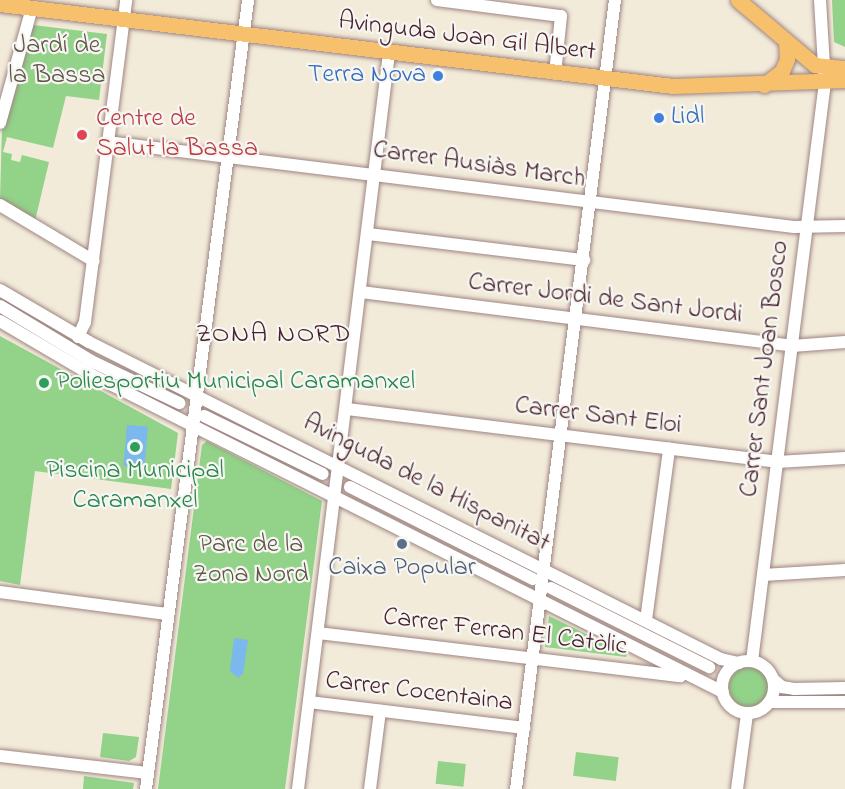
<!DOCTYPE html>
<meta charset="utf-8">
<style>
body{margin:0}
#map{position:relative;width:845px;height:789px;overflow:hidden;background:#f3ebda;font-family:"Indie Flower",sans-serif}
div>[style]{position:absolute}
.green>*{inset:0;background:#92d289;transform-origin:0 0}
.round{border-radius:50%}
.water>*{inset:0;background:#7ab8ed;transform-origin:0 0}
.roads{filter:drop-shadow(0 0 2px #9e8582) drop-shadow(0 0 2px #9e8582)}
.minor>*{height:12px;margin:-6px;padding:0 6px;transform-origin:6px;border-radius:6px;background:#fff}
.minor>.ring{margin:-6px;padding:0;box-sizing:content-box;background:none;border:12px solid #fff;border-radius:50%}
.major>*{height:15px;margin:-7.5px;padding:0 7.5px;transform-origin:7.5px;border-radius:7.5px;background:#f7c06c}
.dots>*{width:16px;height:16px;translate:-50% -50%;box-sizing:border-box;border:3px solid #f6f6f2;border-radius:50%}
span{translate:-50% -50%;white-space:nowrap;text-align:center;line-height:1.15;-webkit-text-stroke:4.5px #f6f6f2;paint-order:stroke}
.street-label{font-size:26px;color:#4a1f2b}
.park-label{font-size:26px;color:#605547}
.shop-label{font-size:26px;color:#366cbe}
.right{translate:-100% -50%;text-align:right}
.left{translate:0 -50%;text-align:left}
.health-label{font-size:26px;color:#be3a42}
.leisure-label{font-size:26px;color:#27864d}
.service-label{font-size:26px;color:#4e5e75}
.neighbourhood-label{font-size:27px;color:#4a1f2b;letter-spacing:1.5px}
</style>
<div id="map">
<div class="green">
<i style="clip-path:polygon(832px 0,845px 0,845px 47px,834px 42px)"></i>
<i style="clip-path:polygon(33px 25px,107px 34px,99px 100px,66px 96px,53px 148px,7px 137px,3px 152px,12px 154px,11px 160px,20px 162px,22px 155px,49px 162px,35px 221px,0 200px,2px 127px)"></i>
<i style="clip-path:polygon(0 336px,178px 433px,171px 489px,35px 471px,20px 585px,0 581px)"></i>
<i style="clip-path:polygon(207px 441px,322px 501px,285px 789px,158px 789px,202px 445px)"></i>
<i style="clip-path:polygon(549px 616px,627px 654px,626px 657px,545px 647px)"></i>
<i class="round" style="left:729px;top:667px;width:40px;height:40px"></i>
<i style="clip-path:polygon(103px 733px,139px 737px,136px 757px,129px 761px,100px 757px)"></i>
<i style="left:576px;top:752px;width:43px;height:24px;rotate:7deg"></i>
<i style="left:438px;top:761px;width:28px;height:23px;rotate:6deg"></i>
<i style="clip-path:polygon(84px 776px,134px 783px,133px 789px,83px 789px)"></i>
</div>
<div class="water">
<i style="left:127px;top:425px;width:21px;height:41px;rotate:5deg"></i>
<i style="clip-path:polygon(234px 638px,248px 640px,243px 674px,238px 678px,230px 671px)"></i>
</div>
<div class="roads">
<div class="minor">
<i style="left:437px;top:0;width:125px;rotate:7.4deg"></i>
<i style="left:561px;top:16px;width:58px;rotate:95.9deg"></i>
<i style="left:0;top:123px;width:119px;rotate:-74.5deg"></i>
<i style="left:107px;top:142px;width:692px;rotate:7.05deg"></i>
<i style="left:794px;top:227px;width:51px;rotate:-1.1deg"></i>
<i style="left:0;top:205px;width:109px;rotate:30.8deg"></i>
<i style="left:368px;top:234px;width:218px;rotate:6.9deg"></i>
<i style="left:0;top:290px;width:103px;rotate:30.3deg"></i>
<i style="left:89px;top:342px;width:707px;rotate:26.64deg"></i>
<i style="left:721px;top:659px;width:18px;rotate:13deg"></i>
<i style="left:361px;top:292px;width:434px;rotate:7.1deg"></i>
<i style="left:792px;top:346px;width:53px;rotate:-4.3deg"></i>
<i style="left:0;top:306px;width:106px;rotate:31.1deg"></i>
<i style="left:91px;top:361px;width:98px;rotate:25.5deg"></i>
<i style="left:0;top:321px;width:104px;rotate:30.5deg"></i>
<i style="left:90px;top:374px;width:708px;rotate:26.67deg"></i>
<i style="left:78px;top:337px;width:17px;rotate:-65deg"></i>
<i style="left:85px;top:322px;width:325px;rotate:-82.7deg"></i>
<i style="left:347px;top:409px;width:433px;rotate:7deg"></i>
<i style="left:777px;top:462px;width:68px;rotate:-3.4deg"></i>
<i style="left:204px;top:416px;width:132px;rotate:26deg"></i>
<i style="left:350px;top:487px;width:205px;rotate:26.7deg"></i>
<i style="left:763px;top:575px;width:82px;rotate:-3.5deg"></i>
<i style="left:551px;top:588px;width:177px;rotate:26.6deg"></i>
<i style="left:0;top:592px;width:168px;rotate:7.5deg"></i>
<i style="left:646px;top:620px;width:173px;rotate:-82.3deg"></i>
<i style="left:318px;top:633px;width:365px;rotate:6.8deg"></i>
<i class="ring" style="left:722px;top:661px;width:40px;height:40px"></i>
<i style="left:752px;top:661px;width:584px;rotate:-82.81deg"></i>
<i style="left:825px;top:82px;width:82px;rotate:-93.5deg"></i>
<i style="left:774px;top:680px;width:11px;rotate:41deg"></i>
<i style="left:782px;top:687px;width:12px;rotate:9deg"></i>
<i style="left:794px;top:689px;width:51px;rotate:-1.1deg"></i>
<i style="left:309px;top:702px;width:217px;rotate:6.9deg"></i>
<i style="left:770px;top:702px;width:75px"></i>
<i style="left:0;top:756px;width:149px;rotate:6.6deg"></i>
<i style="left:146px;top:789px;width:796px;rotate:-82.63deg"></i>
<i style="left:298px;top:789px;width:742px;rotate:-82.95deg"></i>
<i style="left:370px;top:789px;width:79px;rotate:-82.7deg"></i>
<i style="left:516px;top:789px;width:795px;rotate:-82.85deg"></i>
<i style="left:737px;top:789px;width:76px;rotate:-82.4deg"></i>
</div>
<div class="major">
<i style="left:738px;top:0;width:101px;rotate:40.2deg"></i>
<i style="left:815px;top:65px;width:30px;rotate:6deg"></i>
<i style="left:0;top:4px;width:678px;rotate:6.95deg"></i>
<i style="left:673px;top:86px;width:172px;rotate:-2deg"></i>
<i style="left:764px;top:85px;width:23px;rotate:-38deg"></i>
<i style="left:782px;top:71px;width:13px;rotate:-67deg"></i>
<i style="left:787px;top:59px;width:17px;rotate:-93deg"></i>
</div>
</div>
<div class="dots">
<i style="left:438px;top:76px;background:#3f7fe0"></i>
<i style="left:659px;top:118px;background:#3f7fe0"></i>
<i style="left:82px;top:135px;background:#e0444e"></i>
<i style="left:44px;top:383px;background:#2e9e5b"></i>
<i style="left:135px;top:447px;background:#2e9e5b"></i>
<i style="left:402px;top:544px;background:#5c6f8a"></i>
</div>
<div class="street-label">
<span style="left:467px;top:38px;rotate:7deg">Avinguda Joan Gil Albert</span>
<span style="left:479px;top:166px;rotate:8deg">Carrer Ausiàs March</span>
<span style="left:605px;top:300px;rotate:7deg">Carrer Jordi de Sant Jordi</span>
<span style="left:766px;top:369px;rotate:-83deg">Carrer Sant Joan Bosco</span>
<span style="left:598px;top:417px;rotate:7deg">Carrer Sant Eloi</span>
<span style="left:426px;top:484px;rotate:27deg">Avinguda de la Hispanitat</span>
<span style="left:505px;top:633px;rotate:7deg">Carrer Ferran El Catòlic</span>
<span style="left:419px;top:693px;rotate:7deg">Carrer Cocentaina</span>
</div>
<div class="park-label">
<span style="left:57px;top:62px">Jardí de<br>la Bassa</span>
<span style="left:251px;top:561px">Parc de la<br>Zona Nord</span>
</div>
<div class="shop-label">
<span class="right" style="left:426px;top:76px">Terra Nova</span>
<span class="left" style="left:671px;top:118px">Lidl</span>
</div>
<div class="health-label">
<span class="left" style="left:96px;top:135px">Centre de<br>Salut la Bassa</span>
</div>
<div class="leisure-label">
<span class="left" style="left:56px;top:383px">Poliesportiu Municipal Caramanxel</span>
<span style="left:135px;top:487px">Piscina Municipal<br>Caramanxel</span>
</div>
<div class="service-label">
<span style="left:402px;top:569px">Caixa Popular</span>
</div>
<div class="neighbourhood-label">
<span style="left:274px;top:335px">ZONA NORD</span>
</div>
</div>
